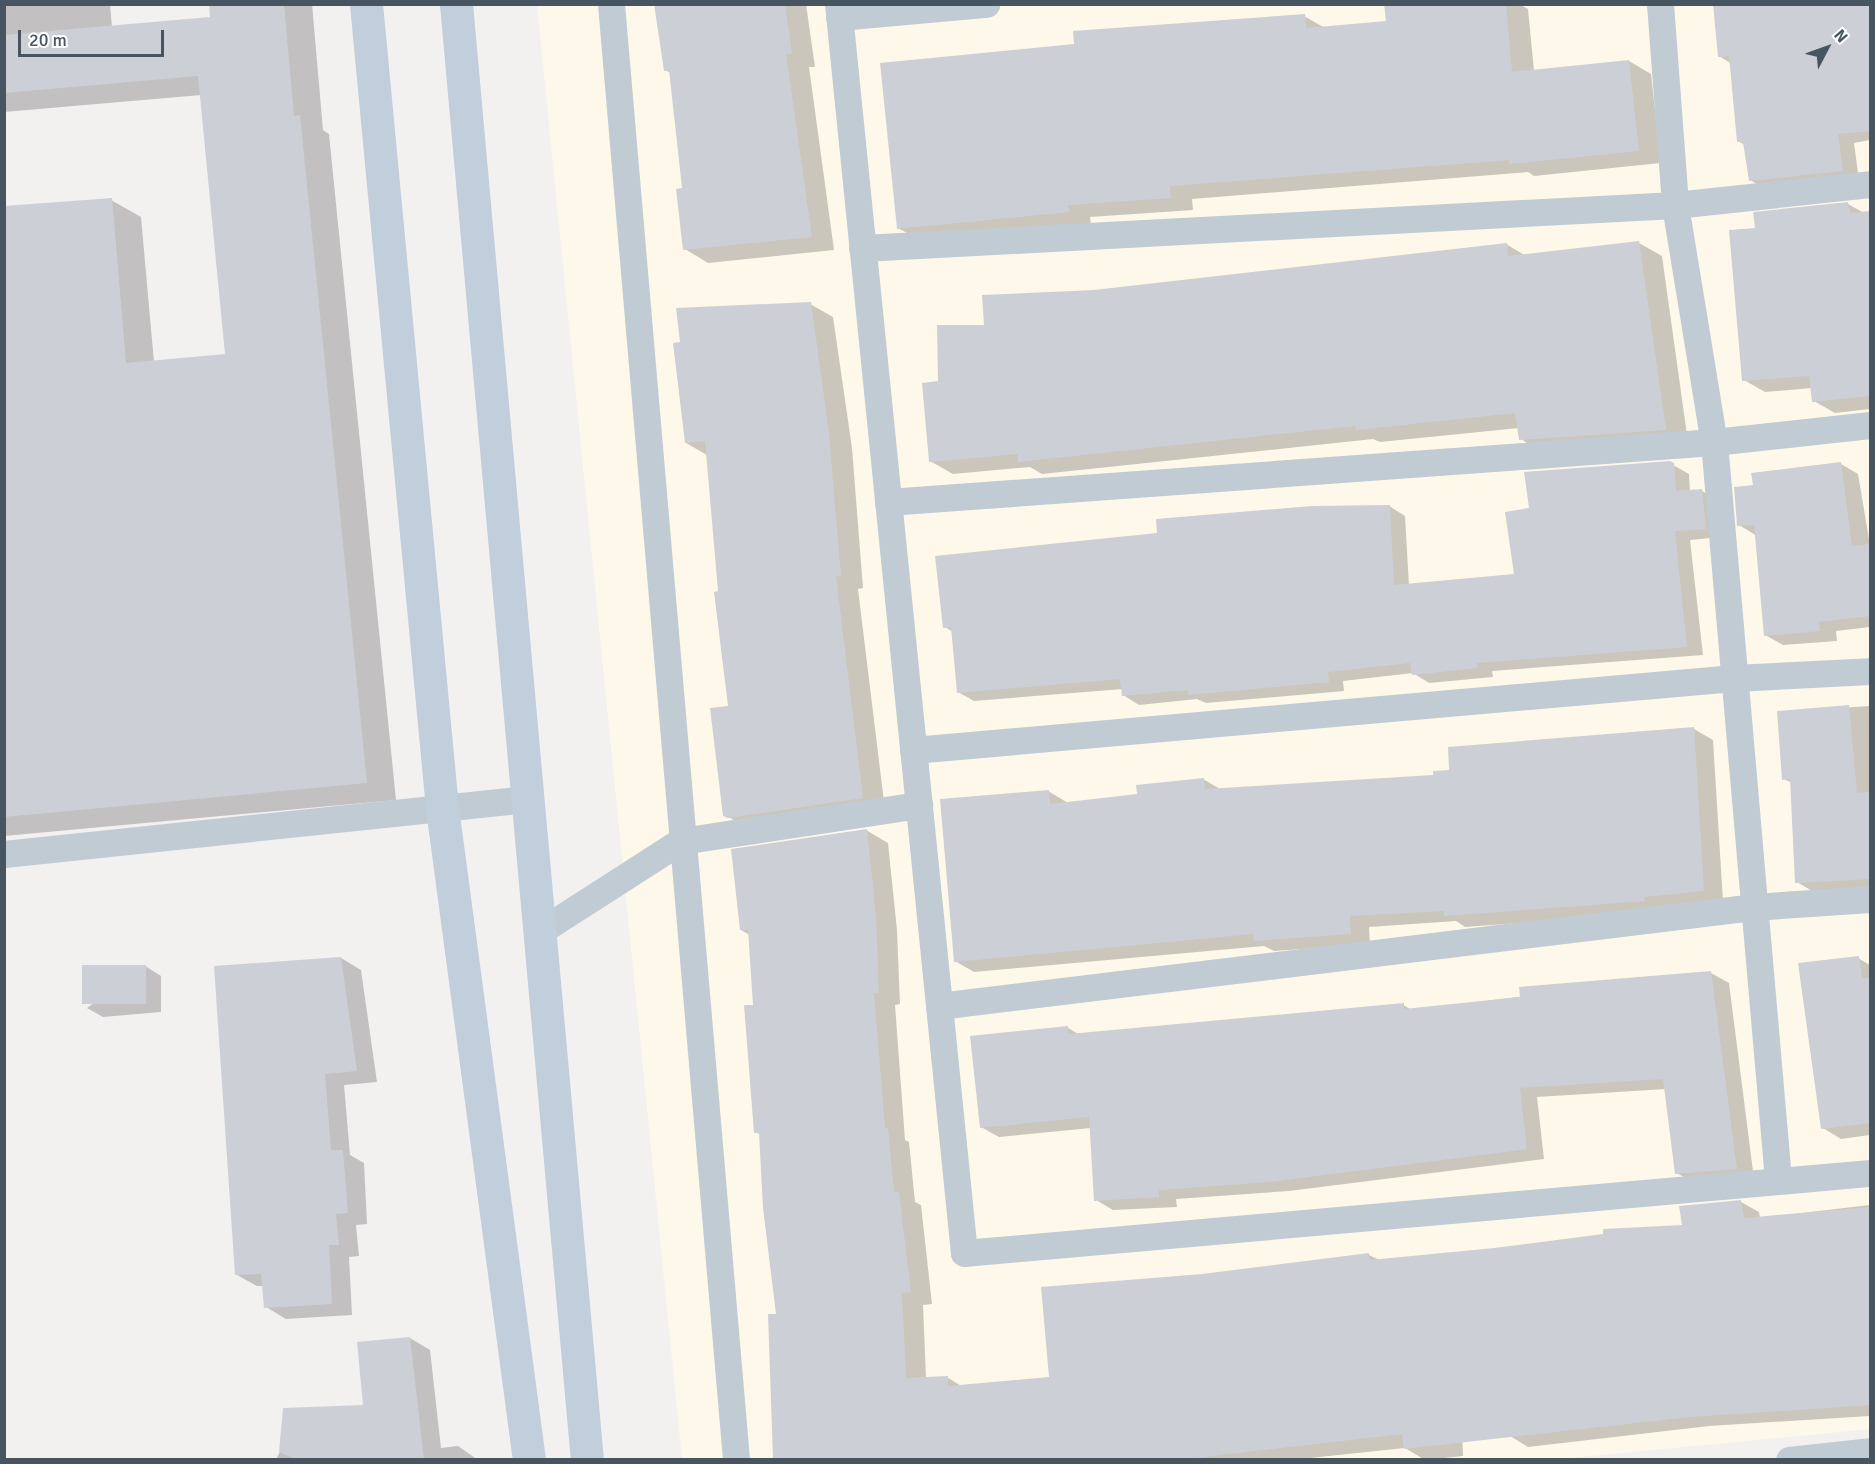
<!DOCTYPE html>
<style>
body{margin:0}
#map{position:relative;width:1875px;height:1464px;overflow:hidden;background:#f3f0f0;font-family:Signika,sans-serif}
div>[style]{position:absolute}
.commercial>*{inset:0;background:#fef8ea}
.shadow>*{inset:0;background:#0003}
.building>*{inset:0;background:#ccd0d6;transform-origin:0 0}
.lane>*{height:27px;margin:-13.5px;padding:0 13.5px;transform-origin:13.5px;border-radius:13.5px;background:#c0cbd4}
.secondary>*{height:33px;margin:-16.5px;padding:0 16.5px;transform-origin:16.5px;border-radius:16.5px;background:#c1cedb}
span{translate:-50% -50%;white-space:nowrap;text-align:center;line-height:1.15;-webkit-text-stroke:6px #fff;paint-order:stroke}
.frame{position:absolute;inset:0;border:6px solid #465560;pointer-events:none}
.north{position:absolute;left:1797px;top:18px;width:60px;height:60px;-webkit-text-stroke:4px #fff;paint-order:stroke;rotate:49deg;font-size:16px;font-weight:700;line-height:24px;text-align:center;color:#465560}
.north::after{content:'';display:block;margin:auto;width:21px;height:27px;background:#465560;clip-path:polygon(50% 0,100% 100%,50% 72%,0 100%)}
.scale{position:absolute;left:18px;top:30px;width:146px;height:27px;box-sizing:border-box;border:3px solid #465560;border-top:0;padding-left:8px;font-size:18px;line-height:21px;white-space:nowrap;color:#465560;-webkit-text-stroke:4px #fff;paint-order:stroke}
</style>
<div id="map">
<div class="commercial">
<i style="clip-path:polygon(537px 5px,1870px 5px,1870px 1429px,1549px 1460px,682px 1459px)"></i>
</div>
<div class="shadow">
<i style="clip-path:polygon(4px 4px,110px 4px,112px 27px,212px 18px,211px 4px,312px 4px,323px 130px,329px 134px,396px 800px,4px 836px,4px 208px,111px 200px,141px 217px,154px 362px,227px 355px,201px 95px,4px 112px)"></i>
<i style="clip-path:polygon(656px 4px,806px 4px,815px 67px,809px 67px,834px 250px,708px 263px,685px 249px,684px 189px,671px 73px,665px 70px)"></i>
<i style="clip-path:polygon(1412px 4px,1519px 4px,1528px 9px,1534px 71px,1629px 61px,1651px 74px,1661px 163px,1534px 176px,1528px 172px,1192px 199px,1193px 210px,1090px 217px,1091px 224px,921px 241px,898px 228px,1075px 46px,1304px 16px,1325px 28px,1388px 22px)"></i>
<i style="clip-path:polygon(1714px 4px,1870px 4px,1870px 140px,1854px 143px,1859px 180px,1767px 190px,1750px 180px,1745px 145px,1738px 141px,1732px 64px,1719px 56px)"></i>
<i style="clip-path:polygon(1848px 204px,1864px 213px,1870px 212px,1870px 409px,1835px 413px,1814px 401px,1812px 388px,1765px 392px,1744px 380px,1757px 229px)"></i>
<i style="clip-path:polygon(1639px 243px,1662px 256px,1688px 442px,1543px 453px,1521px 439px,1519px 428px,1380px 442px,1373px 439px,1042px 474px,1030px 467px,953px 474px,930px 461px,939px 383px,985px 326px,1094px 292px,1506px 244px,1526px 256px)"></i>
<i style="clip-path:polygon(810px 304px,833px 317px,852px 448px,863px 588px,858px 589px,885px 810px,748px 828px,725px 815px,730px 707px,707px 455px,686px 443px)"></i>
<i style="clip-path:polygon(1841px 464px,1858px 474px,1870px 545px,1870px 627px,1836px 631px,1837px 641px,1783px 645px,1765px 635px,1757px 536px,1739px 525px,1755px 487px)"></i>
<i style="clip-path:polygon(1673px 465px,1689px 474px,1690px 492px,1702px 491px,1718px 500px,1721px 537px,1690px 540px,1703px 655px,1492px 671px,1493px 677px,1429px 683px,1413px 673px,1343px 681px,1344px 691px,1206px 703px,1197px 699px,1139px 705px,1123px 695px,1123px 689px,974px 701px,958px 692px,953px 632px,945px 627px,1158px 534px,1389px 506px,1405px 516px,1409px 586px,1515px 575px,1531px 509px)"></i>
<i style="clip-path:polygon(1870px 706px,1870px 888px,1814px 892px,1797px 882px,1792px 783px,1784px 779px,1778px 712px)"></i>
<i style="clip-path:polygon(1694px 729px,1713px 740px,1723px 901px,1664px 912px,1465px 927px,1456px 921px,1369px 927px,1370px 944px,1274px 951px,1264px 946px,974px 972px,955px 961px,1048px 791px,1068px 803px,1138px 796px,1203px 779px,1220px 789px,1434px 776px)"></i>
<i style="clip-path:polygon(866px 830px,888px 843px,897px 930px,900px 1004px,895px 1005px,905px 1140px,909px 1142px,915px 1202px,921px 1205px,932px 1304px,923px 1305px,926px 1378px,948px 1378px,963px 1387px,1051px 1379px,1202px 1275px,1369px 1255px,1379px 1260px,1456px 1267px,1463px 1456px,1425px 1460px,1405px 1448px,1291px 1460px,775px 1460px,778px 1315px,761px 1135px,755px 1132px,755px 1006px,750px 935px,741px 930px)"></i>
<i style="clip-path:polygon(341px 958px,361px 970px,377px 1082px,344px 1085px,350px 1155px,364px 1163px,367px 1224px,356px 1225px,359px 1256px,349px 1257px,352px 1315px,286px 1319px,266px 1307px,264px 1286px,257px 1286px,237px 1275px)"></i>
<i style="clip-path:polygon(1858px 958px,1870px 965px,1870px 1135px,1841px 1139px,1823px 1128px)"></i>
<i style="clip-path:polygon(145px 966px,161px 976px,161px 1012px,103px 1017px,87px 1008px)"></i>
<i style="clip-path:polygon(1711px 973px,1729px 983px,1754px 1179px,1695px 1184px,1677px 1173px,1666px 1089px,1537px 1097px,1544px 1159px,1289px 1191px,1176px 1199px,1177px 1207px,1113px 1210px,1096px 1200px,1091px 1128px,999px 1137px,981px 1127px,1068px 1028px,1080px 1035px,1403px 1005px,1412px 1010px)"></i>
<i style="clip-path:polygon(1741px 1202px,1759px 1212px,1760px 1218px,1870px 1205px,1870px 1416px,1709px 1426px,1528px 1447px,1510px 1436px,1684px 1226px)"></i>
<i style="clip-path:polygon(410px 1338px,430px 1350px,441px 1448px,458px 1446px,478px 1460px,276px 1460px,280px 1451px,365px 1406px)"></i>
</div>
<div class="building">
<i style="clip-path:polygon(209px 4px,284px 4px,294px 116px,300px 115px,367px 783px,4px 817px,4px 206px,112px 198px,126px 363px,225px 354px,198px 76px,4px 93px,4px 35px,210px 17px)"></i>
<i style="clip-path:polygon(654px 4px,785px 4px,792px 54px,786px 54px,812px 237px,683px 250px,676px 189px,682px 188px,669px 70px,664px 71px)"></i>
<i style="clip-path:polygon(1384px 4px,1506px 4px,1512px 72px,1629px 60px,1639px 151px,1509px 164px,1509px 160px,1170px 186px,1171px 198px,1068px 205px,1069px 212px,897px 229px,880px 63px,1074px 44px,1073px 31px,1305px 14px,1306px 28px,1386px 21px)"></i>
<i style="clip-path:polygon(1713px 4px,1870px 4px,1870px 131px,1838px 134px,1843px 171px,1749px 181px,1743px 142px,1737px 142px,1729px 56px,1718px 57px)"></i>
<i style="clip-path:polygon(1848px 202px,1850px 213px,1870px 211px,1870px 396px,1812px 402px,1809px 376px,1742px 381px,1729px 230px,1755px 228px,1753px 212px)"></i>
<i style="clip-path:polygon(1639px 241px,1666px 430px,1519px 440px,1515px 413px,1356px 430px,1355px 426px,1018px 462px,1018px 454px,929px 462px,922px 383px,938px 381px,937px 325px,984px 325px,982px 295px,1094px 290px,1507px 243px,1508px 256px)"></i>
<i style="clip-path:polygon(811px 302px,829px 434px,841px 576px,836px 576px,863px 798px,728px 818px,723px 816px,710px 708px,728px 706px,714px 592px,718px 591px,705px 441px,685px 443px,673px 343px,680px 342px,676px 308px)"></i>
<i style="clip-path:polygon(1670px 461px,1674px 463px,1676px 491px,1702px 489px,1706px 529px,1675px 531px,1687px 647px,1477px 663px,1477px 668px,1412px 675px,1410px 663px,1328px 672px,1329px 682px,1188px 695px,1188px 690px,1122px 696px,1120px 679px,957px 693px,951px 627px,943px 628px,935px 556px,1157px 533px,1156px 519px,1312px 506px,1390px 505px,1394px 585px,1514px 574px,1505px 512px,1529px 508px,1524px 472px)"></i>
<i style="clip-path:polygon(1841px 462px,1852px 546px,1870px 544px,1870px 616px,1819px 622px,1820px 631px,1764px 636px,1754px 525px,1737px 526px,1734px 487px,1753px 485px,1751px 473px)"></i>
<i style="clip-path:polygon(1849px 705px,1857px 793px,1870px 792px,1870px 879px,1795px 883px,1790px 779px,1782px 780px,1777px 711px)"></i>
<i style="clip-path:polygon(1694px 727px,1704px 891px,1644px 897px,1645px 901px,1444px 916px,1444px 911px,1350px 916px,1351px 934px,1254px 941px,1253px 934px,954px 962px,940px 799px,1049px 790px,1050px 804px,1137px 794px,1136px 785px,1204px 778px,1205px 789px,1433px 775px,1433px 771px,1449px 770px,1448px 747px)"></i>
<i style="clip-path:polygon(867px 829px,876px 917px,879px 993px,874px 993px,885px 1128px,888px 1128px,894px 1192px,899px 1192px,911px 1292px,902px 1293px,906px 1378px,948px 1376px,948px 1386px,1049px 1377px,1041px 1287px,1202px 1274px,1369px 1253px,1370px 1260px,1494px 1248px,1603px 1234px,1603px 1229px,1682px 1225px,1679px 1206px,1741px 1200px,1744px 1218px,1870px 1207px,1870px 1405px,1690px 1417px,1404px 1449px,1402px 1434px,1178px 1460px,773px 1460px,768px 1314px,776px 1314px,763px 1208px,759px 1133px,754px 1133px,744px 1005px,753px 1005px,748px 930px,740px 930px,731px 849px)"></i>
<i style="clip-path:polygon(1859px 956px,1862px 978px,1870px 978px,1870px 1123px,1821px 1129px,1798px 963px)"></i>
<i style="clip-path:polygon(341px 957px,357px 1071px,325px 1074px,331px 1150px,343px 1150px,348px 1213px,336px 1214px,339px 1245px,329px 1245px,332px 1304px,264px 1308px,261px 1274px,235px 1275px,214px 966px)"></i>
<i style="left:146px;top:965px;width:39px;height:64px;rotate:90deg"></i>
<i style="clip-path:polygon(1711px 971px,1737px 1169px,1675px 1174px,1663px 1079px,1520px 1088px,1527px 1149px,1270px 1182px,1159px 1190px,1159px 1197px,1094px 1201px,1089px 1117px,980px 1128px,970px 1036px,1068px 1026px,1069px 1034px,1404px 1003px,1404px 1009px,1520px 997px,1519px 987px)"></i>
<i style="clip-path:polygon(410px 1337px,424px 1460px,298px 1460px,279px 1452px,283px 1408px,363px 1405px,357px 1342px)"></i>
</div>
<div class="lane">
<i style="left:611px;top:4px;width:1461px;rotate:85.09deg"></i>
<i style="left:838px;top:4px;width:1255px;rotate:84.24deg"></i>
<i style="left:964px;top:1253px;width:910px;rotate:-5.05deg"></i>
<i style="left:1660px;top:4px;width:202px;rotate:85.7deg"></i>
<i style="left:1675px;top:205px;width:240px;rotate:80.7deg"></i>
<i style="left:1714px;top:442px;width:741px;rotate:85.04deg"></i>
<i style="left:839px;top:17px;width:148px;rotate:-5.1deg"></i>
<i style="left:862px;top:248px;width:814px;rotate:-3.03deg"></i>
<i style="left:1675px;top:205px;width:196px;rotate:-6.1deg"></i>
<i style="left:888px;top:502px;width:828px;rotate:-4.15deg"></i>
<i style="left:1714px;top:442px;width:157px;rotate:-6.2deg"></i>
<i style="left:913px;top:750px;width:824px;rotate:-5.01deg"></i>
<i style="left:1734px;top:678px;width:136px;rotate:-2.9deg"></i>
<i style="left:4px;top:854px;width:526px;rotate:-6deg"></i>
<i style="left:539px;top:932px;width:169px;rotate:-32.7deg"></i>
<i style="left:681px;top:841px;width:241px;rotate:-8.6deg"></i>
<i style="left:939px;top:1006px;width:820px;rotate:-6.93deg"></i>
<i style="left:1753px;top:907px;width:117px;rotate:-3.9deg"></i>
<i style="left:1789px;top:1460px;width:81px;rotate:-6.3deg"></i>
</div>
<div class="secondary">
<i style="left:366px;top:4px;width:808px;rotate:84.6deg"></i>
<i style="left:442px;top:808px;width:658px;rotate:82.4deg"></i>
<i style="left:456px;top:4px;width:1462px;rotate:84.86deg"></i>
</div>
<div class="frame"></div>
<div class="north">N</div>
<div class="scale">20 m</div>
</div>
